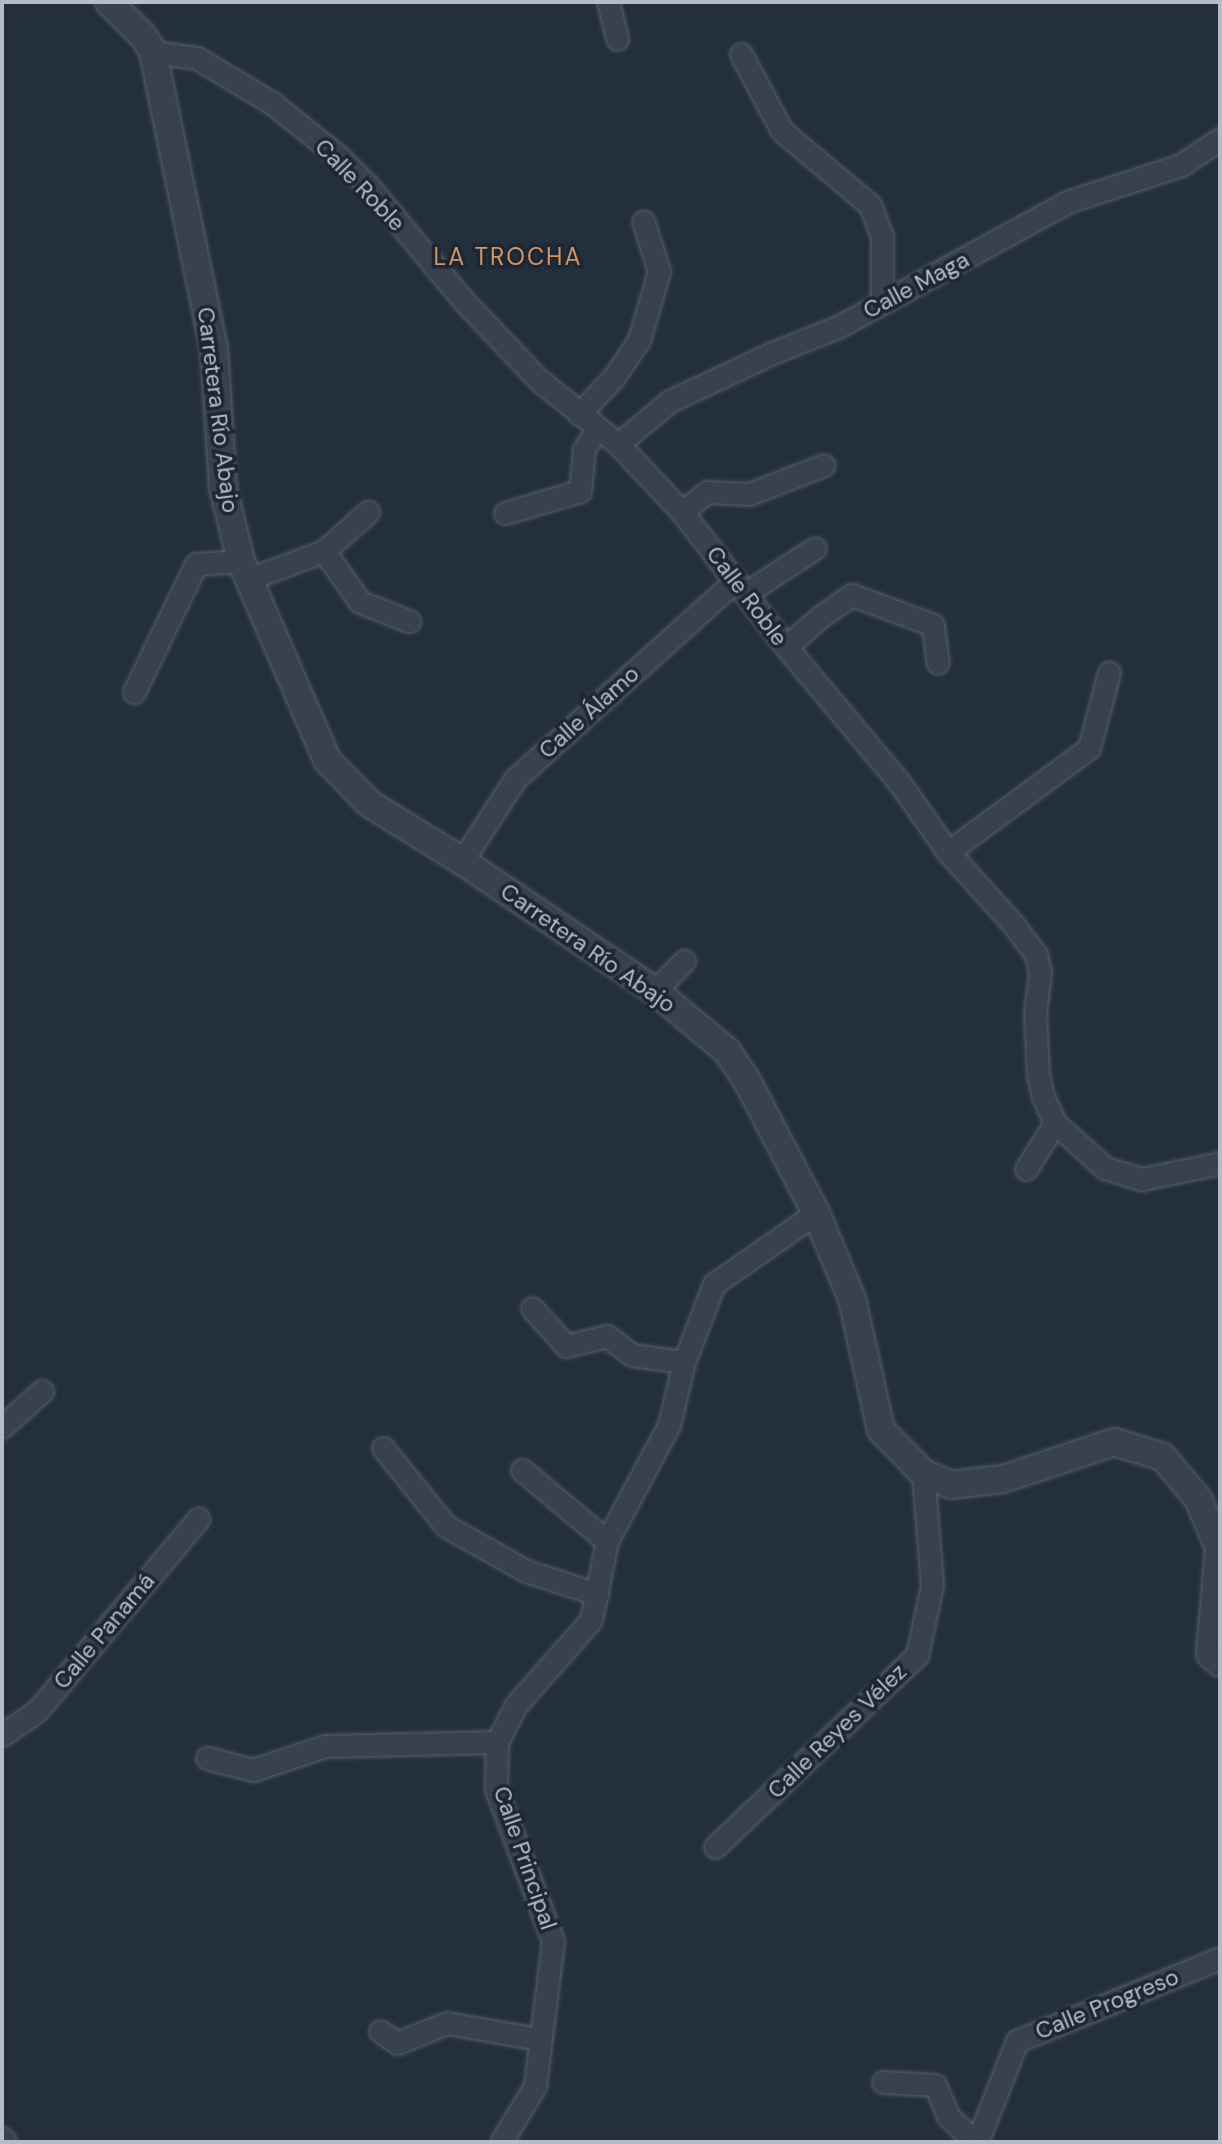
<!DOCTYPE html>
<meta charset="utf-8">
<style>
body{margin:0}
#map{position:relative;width:1222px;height:2144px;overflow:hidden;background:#242f3e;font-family:"DM Sans",sans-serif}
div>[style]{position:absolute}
.roads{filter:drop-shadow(0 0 2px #565f6c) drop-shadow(0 0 2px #565f6c)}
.minor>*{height:21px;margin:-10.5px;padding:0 10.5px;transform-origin:10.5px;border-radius:10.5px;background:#38414e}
.tertiary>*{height:26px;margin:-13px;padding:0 13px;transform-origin:13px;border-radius:13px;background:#38414e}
span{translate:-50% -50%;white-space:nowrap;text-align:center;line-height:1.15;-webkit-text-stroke:7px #1d2633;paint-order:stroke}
.street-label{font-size:23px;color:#b4bcc9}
.neighbourhood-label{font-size:24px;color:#d59563;letter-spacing:2px}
.frame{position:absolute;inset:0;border:4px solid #b4bcc9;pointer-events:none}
</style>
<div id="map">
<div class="roads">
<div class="minor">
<i style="left:608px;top:2px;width:38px;rotate:76deg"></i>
<i style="left:153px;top:52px;width:44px;rotate:7.8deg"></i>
<i style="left:197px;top:58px;width:87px;rotate:31deg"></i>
<i style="left:272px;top:103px;width:83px;rotate:38.7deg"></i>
<i style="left:337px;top:155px;width:47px;rotate:45deg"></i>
<i style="left:370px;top:188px;width:144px;rotate:50.3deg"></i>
<i style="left:462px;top:299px;width:112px;rotate:46.5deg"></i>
<i style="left:539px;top:380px;width:102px;rotate:39deg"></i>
<i style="left:618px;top:444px;width:93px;rotate:46.7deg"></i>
<i style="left:682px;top:512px;width:170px;rotate:52.4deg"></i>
<i style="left:786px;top:647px;width:176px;rotate:50.1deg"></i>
<i style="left:899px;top:782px;width:85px;rotate:55deg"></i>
<i style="left:948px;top:852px;width:97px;rotate:47.9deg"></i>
<i style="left:1013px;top:924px;width:39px;rotate:53deg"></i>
<i style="left:1036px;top:955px;width:18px;rotate:77deg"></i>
<i style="left:1040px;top:973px;width:40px;rotate:97.1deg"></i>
<i style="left:1035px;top:1013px;width:62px;rotate:87.2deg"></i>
<i style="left:1038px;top:1075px;width:23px;rotate:77deg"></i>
<i style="left:1043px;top:1097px;width:29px;rotate:65deg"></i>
<i style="left:1055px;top:1123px;width:67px;rotate:42deg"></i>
<i style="left:1105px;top:1168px;width:39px;rotate:17deg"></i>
<i style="left:1142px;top:1179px;width:80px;rotate:-11.6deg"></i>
<i style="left:741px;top:54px;width:87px;rotate:62deg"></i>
<i style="left:782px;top:131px;width:115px;rotate:40.1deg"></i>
<i style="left:870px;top:205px;width:34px;rotate:69deg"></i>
<i style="left:882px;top:237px;width:64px;rotate:90deg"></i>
<i style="left:579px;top:414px;width:51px;rotate:-46.6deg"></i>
<i style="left:614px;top:377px;width:45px;rotate:-56deg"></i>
<i style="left:639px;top:340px;width:72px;rotate:-73.8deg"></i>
<i style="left:659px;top:271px;width:52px;rotate:-107.7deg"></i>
<i style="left:618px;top:444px;width:67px;rotate:-39.6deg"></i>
<i style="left:670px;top:401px;width:113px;rotate:-25.2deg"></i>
<i style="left:772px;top:353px;width:73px;rotate:-21.7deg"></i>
<i style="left:840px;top:326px;width:259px;rotate:-28.6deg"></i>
<i style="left:1067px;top:202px;width:120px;rotate:-18deg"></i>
<i style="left:1181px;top:165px;width:47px;rotate:-33.7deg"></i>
<i style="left:682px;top:512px;width:32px;rotate:-39deg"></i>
<i style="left:707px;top:492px;width:42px;rotate:2.7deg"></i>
<i style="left:749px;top:494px;width:80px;rotate:-21.1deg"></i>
<i style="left:505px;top:513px;width:78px;rotate:-16.3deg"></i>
<i style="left:580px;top:491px;width:42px;rotate:-84.6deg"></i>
<i style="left:584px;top:449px;width:23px;rotate:-56deg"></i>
<i style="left:324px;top:551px;width:62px;rotate:54.8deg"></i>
<i style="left:360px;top:602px;width:53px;rotate:21.2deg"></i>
<i style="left:249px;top:579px;width:80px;rotate:-20.5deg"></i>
<i style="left:324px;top:551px;width:59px;rotate:-41.6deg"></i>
<i style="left:746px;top:593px;width:82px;rotate:-33.1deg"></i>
<i style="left:786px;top:647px;width:45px;rotate:-41.4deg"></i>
<i style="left:820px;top:617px;width:39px;rotate:-35deg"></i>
<i style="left:852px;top:595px;width:86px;rotate:20.3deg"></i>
<i style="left:933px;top:625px;width:38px;rotate:83deg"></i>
<i style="left:134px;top:692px;width:142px;rotate:-64.2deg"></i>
<i style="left:196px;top:564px;width:45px;rotate:-3.8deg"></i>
<i style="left:948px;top:852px;width:175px;rotate:-36.4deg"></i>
<i style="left:1089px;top:748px;width:78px;rotate:-75.1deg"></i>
<i style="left:462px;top:861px;width:98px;rotate:-57.1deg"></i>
<i style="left:515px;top:779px;width:297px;rotate:-42deg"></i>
<i style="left:655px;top:991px;width:42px;rotate:-46deg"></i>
<i style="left:1026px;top:1169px;width:54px;rotate:-57.8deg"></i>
<i style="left:532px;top:1308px;width:51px;rotate:48.2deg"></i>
<i style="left:566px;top:1346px;width:42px;rotate:-13.7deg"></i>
<i style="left:607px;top:1336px;width:31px;rotate:37deg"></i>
<i style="left:632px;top:1355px;width:52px;rotate:7.7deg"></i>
<i style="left:2px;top:1427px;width:54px;rotate:-42deg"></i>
<i style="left:383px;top:1448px;width:100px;rotate:51.1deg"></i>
<i style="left:446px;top:1526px;width:92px;rotate:29.4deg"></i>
<i style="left:526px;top:1571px;width:75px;rotate:17.9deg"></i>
<i style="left:522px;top:1470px;width:111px;rotate:39.9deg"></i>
<i style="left:2px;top:1735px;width:42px;rotate:-34.4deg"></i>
<i style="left:37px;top:1711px;width:251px;rotate:-50deg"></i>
<i style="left:207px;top:1758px;width:48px;rotate:14.6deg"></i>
<i style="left:253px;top:1770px;width:76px;rotate:-18.4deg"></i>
<i style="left:325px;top:1746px;width:172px;rotate:-1.3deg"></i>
<i style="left:715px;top:1847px;width:279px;rotate:-43.5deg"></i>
<i style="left:917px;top:1655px;width:72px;rotate:-77.9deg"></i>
<i style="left:932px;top:1585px;width:112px;rotate:-94.6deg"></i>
<i style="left:380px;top:2031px;width:21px;rotate:35deg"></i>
<i style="left:397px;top:2043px;width:54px;rotate:-21.8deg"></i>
<i style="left:447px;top:2023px;width:93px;rotate:9.9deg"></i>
<i style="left:883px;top:2082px;width:52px;rotate:3.3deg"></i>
<i style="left:935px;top:2085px;width:34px;rotate:67deg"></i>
<i style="left:948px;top:2116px;width:37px;rotate:44deg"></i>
<i style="left:2px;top:2138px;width:5px;rotate:53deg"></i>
<i style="left:501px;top:2142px;width:66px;rotate:-58.7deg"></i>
<i style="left:535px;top:2086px;width:146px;rotate:-82.9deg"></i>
<i style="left:553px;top:1941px;width:162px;rotate:-110.6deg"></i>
<i style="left:496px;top:1789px;width:47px;rotate:-88.8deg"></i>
<i style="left:497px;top:1742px;width:42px;rotate:-62.8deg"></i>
<i style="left:516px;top:1705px;width:113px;rotate:-48.6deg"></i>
<i style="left:591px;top:1620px;width:81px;rotate:-78.6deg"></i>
<i style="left:607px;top:1541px;width:132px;rotate:-61.9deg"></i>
<i style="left:669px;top:1425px;width:65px;rotate:-76.6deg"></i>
<i style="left:684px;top:1362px;width:84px;rotate:-69deg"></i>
<i style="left:714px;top:1284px;width:124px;rotate:-34.8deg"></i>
<i style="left:977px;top:2142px;width:109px;rotate:-68.4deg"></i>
<i style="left:1017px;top:2041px;width:219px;rotate:-22.2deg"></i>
</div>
<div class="tertiary">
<i style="left:109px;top:2px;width:49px;rotate:45deg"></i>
<i style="left:144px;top:37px;width:17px;rotate:59deg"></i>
<i style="left:153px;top:52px;width:302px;rotate:78.4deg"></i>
<i style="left:214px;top:348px;width:140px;rotate:86.3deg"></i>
<i style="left:223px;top:488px;width:75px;rotate:76.1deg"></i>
<i style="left:241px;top:561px;width:217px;rotate:66.6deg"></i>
<i style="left:327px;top:760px;width:62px;rotate:45.7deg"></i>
<i style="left:370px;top:804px;width:108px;rotate:31.8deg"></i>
<i style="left:462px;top:861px;width:233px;rotate:34deg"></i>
<i style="left:655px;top:991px;width:94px;rotate:39.8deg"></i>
<i style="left:727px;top:1051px;width:34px;rotate:56deg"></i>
<i style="left:746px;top:1079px;width:151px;rotate:62.4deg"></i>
<i style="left:816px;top:1213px;width:93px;rotate:67.3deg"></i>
<i style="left:852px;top:1299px;width:134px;rotate:77.5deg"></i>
<i style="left:881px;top:1430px;width:60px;rotate:45.7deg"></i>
<i style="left:923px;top:1473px;width:30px;rotate:23deg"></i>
<i style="left:951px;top:1485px;width:52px;rotate:-6.6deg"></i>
<i style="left:1003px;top:1479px;width:117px;rotate:-18.4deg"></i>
<i style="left:1114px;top:1442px;width:51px;rotate:17deg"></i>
<i style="left:1163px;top:1457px;width:55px;rotate:50.2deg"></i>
<i style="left:1198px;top:1499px;width:53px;rotate:66.8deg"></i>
<i style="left:1219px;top:1548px;width:106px;rotate:94.9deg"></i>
<i style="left:1210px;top:1654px;width:13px;rotate:42deg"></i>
</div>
</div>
<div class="street-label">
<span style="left:360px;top:185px;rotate:46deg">Calle Roble</span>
<span style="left:916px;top:285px;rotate:-28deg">Calle Maga</span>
<span style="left:218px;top:410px;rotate:83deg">Carretera Río Abajo</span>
<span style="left:747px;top:596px;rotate:53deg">Calle Roble</span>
<span style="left:589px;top:712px;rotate:-42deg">Calle Álamo</span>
<span style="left:588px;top:948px;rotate:35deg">Carretera Río Abajo</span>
<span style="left:104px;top:1631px;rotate:-50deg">Calle Panamá</span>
<span style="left:837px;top:1731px;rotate:-44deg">Calle Reyes Vélez</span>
<span style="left:525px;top:1858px;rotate:71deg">Calle Principal</span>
<span style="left:1107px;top:2004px;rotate:-22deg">Calle Progreso</span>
</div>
<div class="neighbourhood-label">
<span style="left:508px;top:257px">LA TROCHA</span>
</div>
<div class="frame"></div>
</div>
